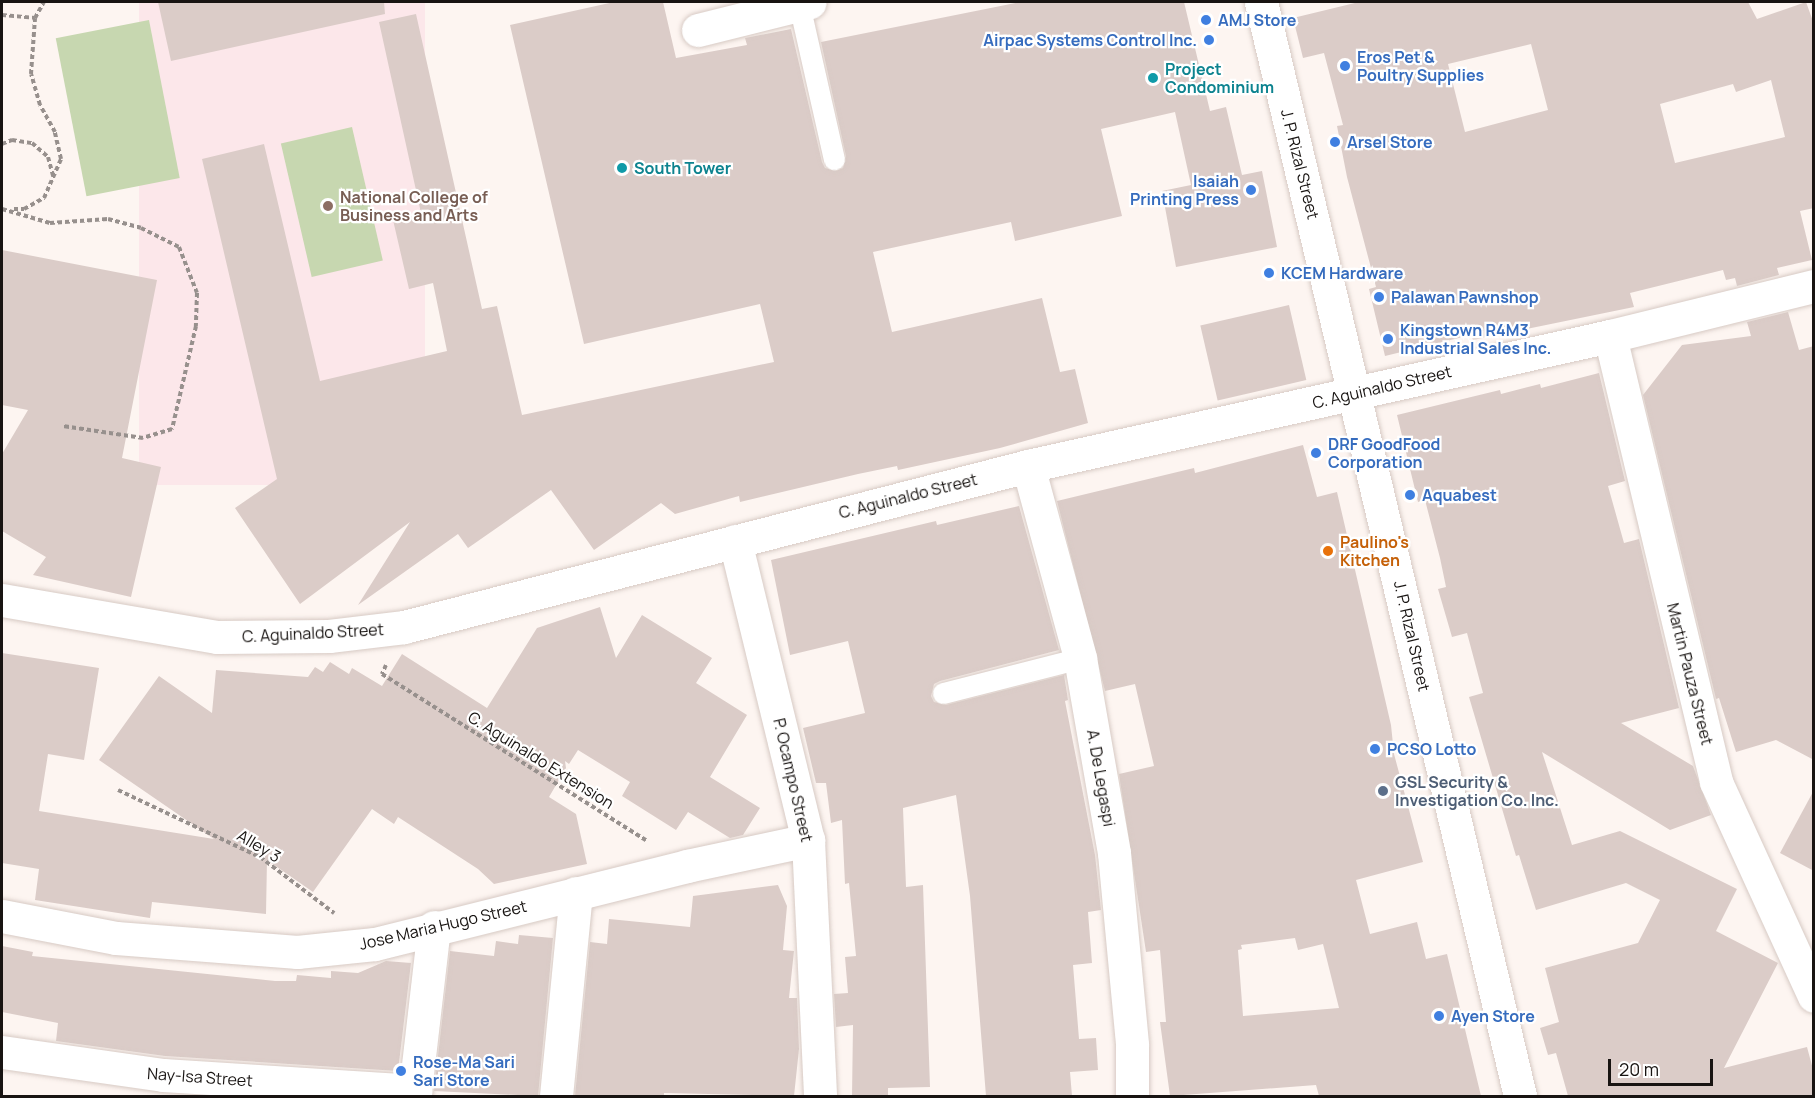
<!DOCTYPE html>
<style>
body{margin:0}
#map{position:relative;width:1815px;height:1098px;overflow:hidden;background:#fdf5f1;font-family:Manrope,sans-serif}
div>[style]{position:absolute}
.education>*{inset:0;background:#fce7ea;transform-origin:0 0}
.green>*{inset:0;background:#c7d7b0;transform-origin:0 0}
.building>*{inset:0;background:#dbccc8;transform-origin:0 0}
.path>*{height:4px;margin-top:-2px;transform-origin:0;background:repeating-linear-gradient(90deg,#97908d 0 4.5px,transparent 0 7.5px)}
.roads{filter:drop-shadow(0 0 2px #d7cac4) drop-shadow(0 0 2px #d7cac4)}
.service>*{height:21px;margin:-10.5px;padding:0 10.5px;transform-origin:10.5px;border-radius:10.5px;background:#fff}
.minor>*{height:33px;margin:-16.5px;padding:0 16.5px;transform-origin:16.5px;border-radius:16.5px;background:#fff}
.tertiary>*{height:33px;margin:-16.5px;padding:0 16.5px;transform-origin:16.5px;border-radius:16.5px;background:#fff}
.dots>*{width:16px;height:16px;translate:-50% -50%;box-sizing:border-box;border:3px solid #fff;border-radius:50%}
span{translate:-50% -50%;white-space:nowrap;text-align:center;line-height:1.15;-webkit-text-stroke:4.5px #fff;paint-order:stroke}
.shop-label{font-size:16px;color:#366cbe;font-weight:700}
.left{translate:0 -50%;text-align:left}
.right{translate:-100% -50%;text-align:right}
.culture-label{font-size:16px;color:#0d838f;font-weight:700}
.street-label{font-size:16px;color:#181412}
.education-label{font-size:16px;color:#785e54;font-weight:700}
.food-label{font-size:16px;color:#c56008;font-weight:700}
.service-label{font-size:16px;color:#4e5e75;font-weight:700}
.frame{position:absolute;inset:0;border:3px solid #181412;pointer-events:none}
.scale{position:absolute;left:1608px;top:1059px;width:105px;height:27px;box-sizing:border-box;border:3px solid #181412;border-top:0;padding-left:8px;font-size:18px;line-height:21px;white-space:nowrap;color:#181412;-webkit-text-stroke:4px #fff;paint-order:stroke}
</style>
<div id="map">
<div class="education">
<i style="left:139px;top:2px;width:286px;height:483px"></i>
</div>
<div class="green">
<i style="left:149px;top:20px;width:161px;height:95px;rotate:79deg"></i>
<i style="left:352px;top:127px;width:137px;height:73px;rotate:77deg"></i>
</div>
<div class="building">
<i style="clip-path:polygon(158px 2px,384px 2px,385px 14px,171px 61px)"></i>
<i style="clip-path:polygon(614px 2px,663px 2px,676px 58px,747px 45px,745px 38px,791px 29px,822px 162px,825px 168px,836px 171px,843px 168px,846px 156px,821px 42px,1020px 2px,1184px 2px,1210px 111px,1226px 107px,1242px 175px,1262px 171px,1277px 247px,1176px 267px,1162px 191px,1191px 185px,1175px 112px,1101px 129px,1122px 216px,1015px 241px,1011px 222px,873px 252px,892px 332px,1042px 298px,1060px 372px,1075px 369px,1088px 423px,1000px 448px,898px 470px,897px 466px,858px 474px,740px 502px,739px 496px,675px 514px,661px 503px,594px 550px,551px 490px,468px 548px,458px 534px,358px 605px,410px 522px,300px 604px,235px 508px,277px 479px,202px 159px,264px 144px,320px 381px,447px 351px,433px 283px,409px 289px,393px 220px,421px 213px,379px 22px,416px 14px,482px 309px,497px 306px,522px 415px,774px 362px,760px 304px,584px 344px,510px 25px)"></i>
<i style="clip-path:polygon(evenodd,1359px 2px,1748px 2px,1757px 19px,1806px 2px,1814px 24px,1814px 208px,1800px 211px,1812px 260px,1777px 268px,1779px 275px,1737px 286px,1735px 278px,1726px 280px,1723px 270px,1630px 293px,1634px 307px,1473px 340px,1471px 335px,1385px 356px,1369px 289px,1376px 287px,1347px 177px,1337px 126px,1343px 125px,1324px 53px,1303px 58px,1293px 18px,1359px 2px,1531px 44px,1548px 110px,1465px 132px,1448px 64px,1531px 44px,1359px 2px,1771px 80px,1785px 137px,1675px 163px,1660px 104px,1733px 84px,1736px 92px,1771px 80px)"></i>
<i style="clip-path:polygon(2px 250px,157px 280px,122px 458px,161px 467px,131px 597px,33px 575px,46px 557px,2px 531px,2px 454px,28px 410px,2px 405px)"></i>
<i style="left:1289px;top:305px;width:77px;height:91px;rotate:77deg"></i>
<i style="clip-path:polygon(1788px 312px,1799px 350px,1814px 346px,1814px 760px,1776px 740px,1736px 752px,1719px 698px,1716px 699px,1643px 395px,1682px 345px,1751px 336px,1747px 322px)"></i>
<i style="clip-path:polygon(1599px 373px,1625px 481px,1608px 486px,1624px 543px,1639px 539px,1679px 708px,1621px 723px,1693px 766px,1711px 815px,1670px 830px,1542px 752px,1572px 845px,1620px 831px,1737px 889px,1716px 931px,1778px 963px,1724px 1068px,1807px 1047px,1814px 1073px,1814px 1096px,1568px 1096px,1556px 1053px,1548px 1055px,1540px 1028px,1559px 1022px,1545px 968px,1638px 943px,1660px 900px,1626px 883px,1536px 910px,1519px 855px,1516px 856px,1469px 697px,1483px 693px,1467px 633px,1452px 637px,1438px 589px,1446px 587px,1440px 558px,1425px 500px,1418px 502px,1397px 415px,1500px 390px,1501px 394px,1540px 384px,1541px 388px)"></i>
<i style="clip-path:polygon(evenodd,1303px 445px,1317px 497px,1337px 492px,1391px 725px,1394px 754px,1423px 862px,1356px 880px,1370px 934px,1417px 922px,1426px 959px,1447px 954px,1481px 1096px,1319px 1096px,1316px 1085px,1170px 1096px,1160px 1022px,1166px 1022px,1160px 950px,1146px 952px,1119px 774px,1154px 766px,1135px 684px,1105px 691px,1057px 501px,1194px 468px,1195px 473px,1303px 445px,1295px 938px,1298px 950px,1323px 944px,1339px 1008px,1243px 1016px,1238px 950px,1242px 949px,1241px 945px,1295px 938px)"></i>
<i style="clip-path:polygon(1019px 506px,1059px 650px,940px 681px,934px 684px,931px 696px,934px 702px,946px 705px,1064px 675px,1068px 700px,1065px 701px,1095px 855px,1101px 910px,1088px 912px,1092px 963px,1073px 965px,1079px 1039px,1096px 1038px,1098px 1070px,1070px 1072px,1072px 1096px,986px 1096px,970px 896px,956px 795px,903px 808px,906px 887px,923px 885px,930px 1087px,888px 1088px,888px 1096px,852px 1096px,853px 1025px,836px 1027px,834px 994px,848px 993px,845px 957px,856px 956px,849px 883px,845px 884px,842px 820px,831px 823px,826px 783px,816px 783px,803px 728px,865px 713px,848px 641px,790px 655px,771px 560px,936px 521px,937px 525px)"></i>
<i style="clip-path:polygon(600px 607px,616px 658px,642px 615px,712px 658px,696px 683px,747px 715px,710px 777px,760px 808px,743px 835px,730px 838px,688px 812px,676px 830px,622px 796px,630px 782px,578px 750px,569px 764px,565px 761px,566px 768px,549px 797px,576px 814px,587px 864px,494px 884px,478px 869px,398px 817px,394px 824px,372px 809px,313px 892px,267px 860px,266px 914px,152px 902px,150px 918px,35px 900px,39px 869px,2px 863px,2px 653px,99px 668px,84px 760px,48px 754px,39px 811px,214px 839px,99px 760px,159px 676px,212px 713px,216px 670px,308px 677px,315px 667px,323px 672px,330px 662px,349px 674px,352px 668px,382px 686px,402px 654px,487px 708px,537px 628px)"></i>
<i style="clip-path:polygon(1814px 790px,1814px 871px,1780px 853px)"></i>
<i style="clip-path:polygon(778px 885px,787px 906px,783px 950px,794px 951px,789px 998px,797px 998px,799px 1049px,794px 1096px,664px 1093px,664px 1096px,575px 1096px,590px 942px,607px 944px,609px 919px,690px 927px,693px 896px)"></i>
<i style="clip-path:polygon(519px 935px,553px 938px,538px 1096px,434px 1091px,450px 951px,494px 956px,496px 941px,518px 944px)"></i>
<i style="clip-path:polygon(2px 946px,33px 952px,32px 956px,275px 981px,296px 981px,297px 975px,331px 978px,331px 971px,358px 973px,386px 961px,411px 963px,398px 1071px,165px 1056px,56px 1041px,58px 1023px,2px 1012px)"></i>
</div>
<div class="path">
<i style="left:2px;top:15px;width:33px;rotate:5deg"></i>
<i style="left:2px;top:144px;width:11px;rotate:-22deg"></i>
<i style="left:12px;top:140px;width:20px;rotate:9deg"></i>
<i style="left:32px;top:143px;width:21px;rotate:41deg"></i>
<i style="left:48px;top:157px;width:20px;rotate:75deg"></i>
<i style="left:2px;top:209px;width:50px;rotate:16.3deg"></i>
<i style="left:50px;top:223px;width:58px;rotate:-3.9deg"></i>
<i style="left:108px;top:219px;width:34px;rotate:15deg"></i>
<i style="left:141px;top:228px;width:42px;rotate:26.6deg"></i>
<i style="left:179px;top:247px;width:49px;rotate:68.6deg"></i>
<i style="left:197px;top:293px;width:33px;rotate:92deg"></i>
<i style="left:196px;top:326px;width:106px;rotate:103.1deg"></i>
<i style="left:172px;top:429px;width:30px;rotate:163deg"></i>
<i style="left:143px;top:438px;width:81px;rotate:-171.5deg"></i>
<i style="left:14px;top:209px;width:10px"></i>
<i style="left:24px;top:209px;width:23px;rotate:-29deg"></i>
<i style="left:44px;top:198px;width:43px;rotate:-66.4deg"></i>
<i style="left:61px;top:159px;width:28px;rotate:-103deg"></i>
<i style="left:55px;top:132px;width:31px;rotate:-119deg"></i>
<i style="left:40px;top:105px;width:32px;rotate:-106deg"></i>
<i style="left:31px;top:74px;width:56px;rotate:-85.9deg"></i>
<i style="left:35px;top:18px;width:18px;rotate:-61deg"></i>
<i style="left:386px;top:665px;width:10px;rotate:114deg"></i>
<i style="left:382px;top:674px;width:312px;rotate:32.2deg"></i>
<i style="left:118px;top:790px;width:157px;rotate:25.3deg"></i>
<i style="left:260px;top:857px;width:93px;rotate:37.1deg"></i>
</div>
<div class="roads">
<div class="service">
<i style="left:799px;top:4px;width:159px;rotate:77.3deg"></i>
<i style="left:943px;top:693px;width:141px;rotate:-14.3deg"></i>
</div>
<div class="minor">
<i style="left:698px;top:30px;width:115px;rotate:-14deg"></i>
<i style="left:1610px;top:336px;width:458px;rotate:76.6deg"></i>
<i style="left:1716px;top:782px;width:235px;rotate:65.4deg"></i>
<i style="left:1028px;top:466px;width:199px;rotate:74.8deg"></i>
<i style="left:1080px;top:658px;width:198px;rotate:80.1deg"></i>
<i style="left:1114px;top:853px;width:193px;rotate:84.6deg"></i>
<i style="left:1132px;top:1045px;width:51px;rotate:90deg"></i>
<i style="left:735px;top:541px;width:308px;rotate:76.3deg"></i>
<i style="left:808px;top:840px;width:256px;rotate:87.3deg"></i>
<i style="left:2px;top:600px;width:218px;rotate:9.8deg"></i>
<i style="left:217px;top:637px;width:112px;rotate:-0.5deg"></i>
<i style="left:329px;top:636px;width:76px;rotate:-6.8deg"></i>
<i style="left:404px;top:627px;width:644px;rotate:-14.47deg"></i>
<i style="left:1028px;top:466px;width:596px;rotate:-12.59deg"></i>
<i style="left:1610px;top:336px;width:210px;rotate:-13.8deg"></i>
<i style="left:2px;top:916px;width:116px;rotate:10.9deg"></i>
<i style="left:116px;top:938px;width:182px;rotate:4.4deg"></i>
<i style="left:297px;top:952px;width:78px;rotate:-5.9deg"></i>
<i style="left:375px;top:944px;width:322px;rotate:-14deg"></i>
<i style="left:687px;top:866px;width:124px;rotate:-12.1deg"></i>
<i style="left:2px;top:1052px;width:163px;rotate:8.1deg"></i>
<i style="left:163px;top:1075px;width:253px;rotate:3.6deg"></i>
<i style="left:415px;top:1091px;width:165px;rotate:-83.4deg"></i>
<i style="left:556px;top:1096px;width:204px;rotate:-84.4deg"></i>
</div>
<div class="tertiary">
<i style="left:1261px;top:2px;width:1124px;rotate:76.68deg"></i>
</div>
</div>
<div class="dots">
<i style="left:1206px;top:20px;background:#3f7fe0"></i>
<i style="left:1209px;top:40px;background:#3f7fe0"></i>
<i style="left:1345px;top:66px;background:#3f7fe0"></i>
<i style="left:1153px;top:78px;background:#0f9aa8"></i>
<i style="left:1335px;top:142px;background:#3f7fe0"></i>
<i style="left:622px;top:168px;background:#0f9aa8"></i>
<i style="left:1251px;top:190px;background:#3f7fe0"></i>
<i style="left:328px;top:206px;background:#8d6e63"></i>
<i style="left:1269px;top:273px;background:#3f7fe0"></i>
<i style="left:1379px;top:297px;background:#3f7fe0"></i>
<i style="left:1388px;top:339px;background:#3f7fe0"></i>
<i style="left:1316px;top:453px;background:#3f7fe0"></i>
<i style="left:1410px;top:495px;background:#3f7fe0"></i>
<i style="left:1328px;top:551px;background:#e8710a"></i>
<i style="left:1375px;top:749px;background:#3f7fe0"></i>
<i style="left:1383px;top:791px;background:#5c6f8a"></i>
<i style="left:1439px;top:1016px;background:#3f7fe0"></i>
<i style="left:401px;top:1071px;background:#3f7fe0"></i>
</div>
<div class="shop-label">
<span class="left" style="left:1218px;top:20px">AMJ Store</span>
<span class="right" style="left:1197px;top:40px">Airpac Systems Control Inc.</span>
<span class="left" style="left:1357px;top:66px">Eros Pet &amp;<br>Poultry Supplies</span>
<span class="left" style="left:1347px;top:142px">Arsel Store</span>
<span class="right" style="left:1239px;top:190px">Isaiah<br>Printing Press</span>
<span class="left" style="left:1281px;top:273px">KCEM Hardware</span>
<span class="left" style="left:1391px;top:297px">Palawan Pawnshop</span>
<span class="left" style="left:1400px;top:339px">Kingstown R4M3<br>Industrial Sales Inc.</span>
<span class="left" style="left:1328px;top:453px">DRF GoodFood<br>Corporation</span>
<span class="left" style="left:1422px;top:495px">Aquabest</span>
<span class="left" style="left:1387px;top:749px">PCSO Lotto</span>
<span class="left" style="left:1451px;top:1016px">Ayen Store</span>
<span class="left" style="left:413px;top:1071px">Rose-Ma Sari<br>Sari Store</span>
</div>
<div class="culture-label">
<span class="left" style="left:1165px;top:78px">Project<br>Condominium</span>
<span class="left" style="left:634px;top:168px">South Tower</span>
</div>
<div class="street-label">
<span style="left:1300px;top:164px;rotate:76deg">J. P. Rizal Street</span>
<span style="left:1382px;top:387px;rotate:-13deg">C. Aguinaldo Street</span>
<span style="left:908px;top:496px;rotate:-14deg">C. Aguinaldo Street</span>
<span style="left:313px;top:633px;rotate:-3deg">C. Aguinaldo Street</span>
<span style="left:1412px;top:636px;rotate:77deg">J. P. Rizal Street</span>
<span style="left:1690px;top:674px;rotate:76deg">Martin Pauza Street</span>
<span style="left:541px;top:760px;rotate:32deg">C. Aguinaldo Extension</span>
<span style="left:1101px;top:778px;rotate:80deg">A. De Legaspi</span>
<span style="left:793px;top:780px;rotate:77deg">P. Ocampo Street</span>
<span style="left:259px;top:846px;rotate:31deg">Alley 3</span>
<span style="left:443px;top:925px;rotate:-13deg">Jose Maria Hugo Street</span>
<span style="left:200px;top:1077px;rotate:4deg">Nay-Isa Street</span>
</div>
<div class="education-label">
<span class="left" style="left:340px;top:206px">National College of<br>Business and Arts</span>
</div>
<div class="food-label">
<span class="left" style="left:1340px;top:551px">Paulino's<br>Kitchen</span>
</div>
<div class="service-label">
<span class="left" style="left:1395px;top:791px">GSL Security &amp;<br>Investigation Co. Inc.</span>
</div>
<div class="frame"></div>
<div class="scale">20 m</div>
</div>
